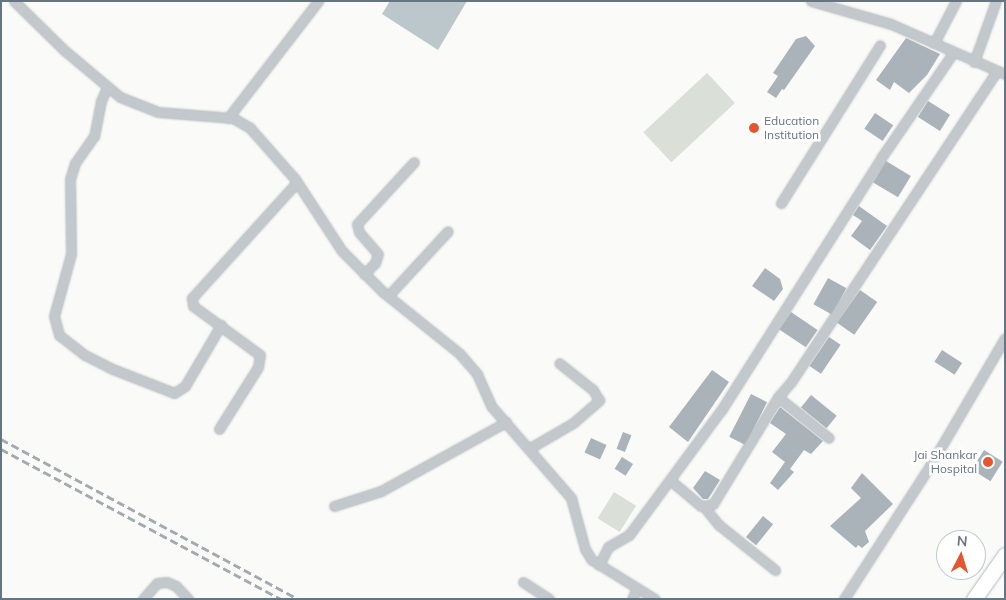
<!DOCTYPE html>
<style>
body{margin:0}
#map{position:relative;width:1006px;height:600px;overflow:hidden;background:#fafaf8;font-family:Mulish,sans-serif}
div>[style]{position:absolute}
.green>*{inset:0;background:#dadfd7;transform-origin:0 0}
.water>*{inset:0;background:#bbc7cb}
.building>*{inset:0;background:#aab3b9;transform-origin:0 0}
.roads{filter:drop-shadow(0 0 1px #b4b9bd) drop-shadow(0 0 1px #b4b9bd)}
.street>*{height:9px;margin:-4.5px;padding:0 4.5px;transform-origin:4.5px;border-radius:4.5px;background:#c3c8cc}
.highway>*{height:15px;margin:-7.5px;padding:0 7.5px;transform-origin:7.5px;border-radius:7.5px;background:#fff}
.rail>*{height:3px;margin-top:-1.5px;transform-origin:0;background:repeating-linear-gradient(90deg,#a2aab0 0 8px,transparent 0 12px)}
.dots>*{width:14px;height:14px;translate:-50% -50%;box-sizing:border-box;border:2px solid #fff;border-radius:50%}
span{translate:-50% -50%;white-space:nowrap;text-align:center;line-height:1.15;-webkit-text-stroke:5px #fff;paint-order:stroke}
.poi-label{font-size:12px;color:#657683}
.left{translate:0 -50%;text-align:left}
.right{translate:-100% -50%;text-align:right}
.frame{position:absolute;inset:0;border:2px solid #657683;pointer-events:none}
.north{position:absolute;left:936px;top:530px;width:50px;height:50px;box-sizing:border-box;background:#fff;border:1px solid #c1c8cd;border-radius:50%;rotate:5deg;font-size:14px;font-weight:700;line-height:20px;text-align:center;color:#657683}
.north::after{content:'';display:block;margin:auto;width:18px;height:22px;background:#e4572e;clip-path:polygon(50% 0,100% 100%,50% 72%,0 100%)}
</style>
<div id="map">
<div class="green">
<i style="left:707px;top:73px;width:41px;height:87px;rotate:47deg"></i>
<i style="left:614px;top:492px;width:26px;height:31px;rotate:32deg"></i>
</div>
<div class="water">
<i style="clip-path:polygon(390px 1px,467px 1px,438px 50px,382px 14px)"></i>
</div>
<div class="building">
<i style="clip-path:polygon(806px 36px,815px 46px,784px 90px,782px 89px,776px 98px,767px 92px,778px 76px,773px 73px,796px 39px)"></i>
<i style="clip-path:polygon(906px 38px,940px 54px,927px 75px,909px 93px,894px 82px,890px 90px,876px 80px)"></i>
<i style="left:928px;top:101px;width:26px;height:19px;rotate:32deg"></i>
<i style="left:875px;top:113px;width:22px;height:19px;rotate:34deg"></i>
<i style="left:886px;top:161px;width:29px;height:25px;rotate:31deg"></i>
<i style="clip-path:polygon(859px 206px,887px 226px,870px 250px,851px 236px,862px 221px,853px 215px)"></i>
<i style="clip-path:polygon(765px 268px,780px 279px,783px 289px,774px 301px,752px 286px)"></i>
<i style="left:828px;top:278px;width:21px;height:30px;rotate:29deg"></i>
<i style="left:860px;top:290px;width:21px;height:40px;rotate:35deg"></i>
<i style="left:791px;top:312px;width:32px;height:21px;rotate:34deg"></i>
<i style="left:829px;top:337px;width:14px;height:35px;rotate:34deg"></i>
<i style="left:942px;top:350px;width:24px;height:14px;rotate:33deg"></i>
<i style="clip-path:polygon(712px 370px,729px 382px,688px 442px,669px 427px)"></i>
<i style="left:751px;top:394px;width:18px;height:48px;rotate:27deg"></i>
<i style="left:811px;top:395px;width:33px;height:16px;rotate:39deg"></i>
<i style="clip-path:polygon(780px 407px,823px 441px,811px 454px,804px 450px,790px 469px,794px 472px,778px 490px,770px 483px,785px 462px,772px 452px,786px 434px,770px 423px)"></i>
<i style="left:623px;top:432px;width:9px;height:18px;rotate:21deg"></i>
<i style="left:591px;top:438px;width:17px;height:16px;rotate:24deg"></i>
<i style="left:984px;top:450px;width:22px;height:23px;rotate:32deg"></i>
<i style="left:622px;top:457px;width:13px;height:14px;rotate:32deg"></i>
<i style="clip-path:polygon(705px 471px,720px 480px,708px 499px,703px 499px,693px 488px)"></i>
<i style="clip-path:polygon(862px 473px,893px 504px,865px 531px,869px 542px,862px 548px,858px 545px,856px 548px,830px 526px,861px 498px,851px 488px)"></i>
<i style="left:763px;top:516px;width:13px;height:27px;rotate:39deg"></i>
</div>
<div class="roads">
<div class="street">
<i style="left:14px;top:1px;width:70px;rotate:44.4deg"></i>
<i style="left:64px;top:50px;width:73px;rotate:40deg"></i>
<i style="left:120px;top:97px;width:41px;rotate:21.5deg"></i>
<i style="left:158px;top:112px;width:75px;rotate:4.6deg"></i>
<i style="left:233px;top:118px;width:20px;rotate:30deg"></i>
<i style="left:250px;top:128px;width:68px;rotate:48.6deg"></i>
<i style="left:295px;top:179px;width:86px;rotate:56.9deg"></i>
<i style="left:342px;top:251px;width:58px;rotate:45deg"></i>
<i style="left:383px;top:292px;width:97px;rotate:38.8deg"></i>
<i style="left:459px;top:353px;width:28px;rotate:49deg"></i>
<i style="left:477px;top:374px;width:36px;rotate:66deg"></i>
<i style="left:492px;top:407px;width:121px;rotate:49deg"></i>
<i style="left:571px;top:498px;width:53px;rotate:74.6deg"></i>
<i style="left:585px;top:549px;width:13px;rotate:58deg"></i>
<i style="left:592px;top:560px;width:74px;rotate:31.8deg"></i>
<i style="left:811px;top:1px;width:83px;rotate:16deg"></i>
<i style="left:891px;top:24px;width:124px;rotate:23.7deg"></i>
<i style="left:934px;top:43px;width:47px;rotate:-62.4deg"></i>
<i style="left:974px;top:62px;width:65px;rotate:-70.2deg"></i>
<i style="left:107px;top:87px;width:15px;rotate:113deg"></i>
<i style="left:101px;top:101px;width:36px;rotate:101deg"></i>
<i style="left:94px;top:136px;width:33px;rotate:125deg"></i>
<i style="left:75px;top:163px;width:17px;rotate:107deg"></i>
<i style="left:70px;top:179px;width:75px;rotate:89.2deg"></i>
<i style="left:71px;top:254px;width:64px;rotate:105.3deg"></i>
<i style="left:54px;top:316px;width:20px;rotate:75deg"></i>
<i style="left:59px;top:335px;width:33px;rotate:38deg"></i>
<i style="left:85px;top:355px;width:28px;rotate:27deg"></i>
<i style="left:110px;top:368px;width:69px;rotate:21.3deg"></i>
<i style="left:174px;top:393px;width:13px;rotate:-32deg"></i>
<i style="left:185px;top:386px;width:71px;rotate:-59.5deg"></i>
<i style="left:228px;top:118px;width:148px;rotate:-52.4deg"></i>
<i style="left:781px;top:203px;width:186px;rotate:-57.9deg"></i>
<i style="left:364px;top:274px;width:16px;rotate:-45deg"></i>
<i style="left:375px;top:263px;width:9px;rotate:-72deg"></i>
<i style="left:378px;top:254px;width:29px;rotate:-131deg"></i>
<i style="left:359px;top:232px;width:8px;rotate:-104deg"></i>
<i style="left:357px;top:224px;width:84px;rotate:-47.4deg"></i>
<i style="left:388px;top:296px;width:88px;rotate:-47.3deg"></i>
<i style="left:778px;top:397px;width:65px;rotate:38.8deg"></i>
<i style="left:219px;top:429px;width:73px;rotate:-57.8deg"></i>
<i style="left:258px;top:367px;width:12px;rotate:-81deg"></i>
<i style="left:260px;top:355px;width:83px;rotate:-143.8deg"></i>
<i style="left:193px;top:306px;width:8px;rotate:-97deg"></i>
<i style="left:192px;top:298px;width:156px;rotate:-47.8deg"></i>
<i style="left:530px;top:448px;width:50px;rotate:-30.2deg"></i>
<i style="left:573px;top:423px;width:35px;rotate:-41deg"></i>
<i style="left:599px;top:400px;width:12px;rotate:-121deg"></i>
<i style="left:593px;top:390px;width:43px;rotate:-141.5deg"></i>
<i style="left:670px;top:480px;width:40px;rotate:40deg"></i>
<i style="left:701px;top:506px;width:12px;rotate:-9deg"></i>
<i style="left:713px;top:504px;width:125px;rotate:-58.7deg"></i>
<i style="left:778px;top:397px;width:20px;rotate:-49deg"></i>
<i style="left:791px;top:382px;width:373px;rotate:-56.5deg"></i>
<i style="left:334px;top:506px;width:49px;rotate:-17.7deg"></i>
<i style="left:381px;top:491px;width:143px;rotate:-28.9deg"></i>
<i style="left:705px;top:508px;width:22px;rotate:51deg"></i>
<i style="left:719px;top:525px;width:72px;rotate:38.8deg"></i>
<i style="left:599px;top:565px;width:20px;rotate:-63deg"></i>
<i style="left:608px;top:547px;width:24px;rotate:-30deg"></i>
<i style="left:629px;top:535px;width:157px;rotate:-53.6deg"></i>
<i style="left:722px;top:409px;width:297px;rotate:-57.6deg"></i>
<i style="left:881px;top:158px;width:127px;rotate:-55.6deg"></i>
<i style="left:523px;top:582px;width:31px;rotate:33deg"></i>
<i style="left:143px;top:599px;width:21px;rotate:-49deg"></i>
<i style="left:157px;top:583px;width:10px;rotate:-6deg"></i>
<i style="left:167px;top:582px;width:10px;rotate:24deg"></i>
<i style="left:176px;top:586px;width:18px;rotate:47deg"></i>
<i style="left:632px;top:599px;width:12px;rotate:-66deg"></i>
<i style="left:844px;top:599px;width:161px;rotate:-57.2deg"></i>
<i style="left:931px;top:464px;width:146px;rotate:-59.6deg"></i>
</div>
<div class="highway">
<i style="left:974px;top:599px;width:54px;rotate:-54.8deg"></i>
</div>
</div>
<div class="rail">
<i style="left:1px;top:439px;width:337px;rotate:28.3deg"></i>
<i style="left:1px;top:449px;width:318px;rotate:28.2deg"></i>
</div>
<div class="dots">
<i style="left:754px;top:128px;background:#e4572e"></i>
<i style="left:988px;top:462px;background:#e4572e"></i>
</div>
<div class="poi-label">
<span class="left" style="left:764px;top:128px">Education<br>Institution</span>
<span class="right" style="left:977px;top:462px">Jai Shankar<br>Hospital</span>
</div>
<div class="frame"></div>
<div class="north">N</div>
</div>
